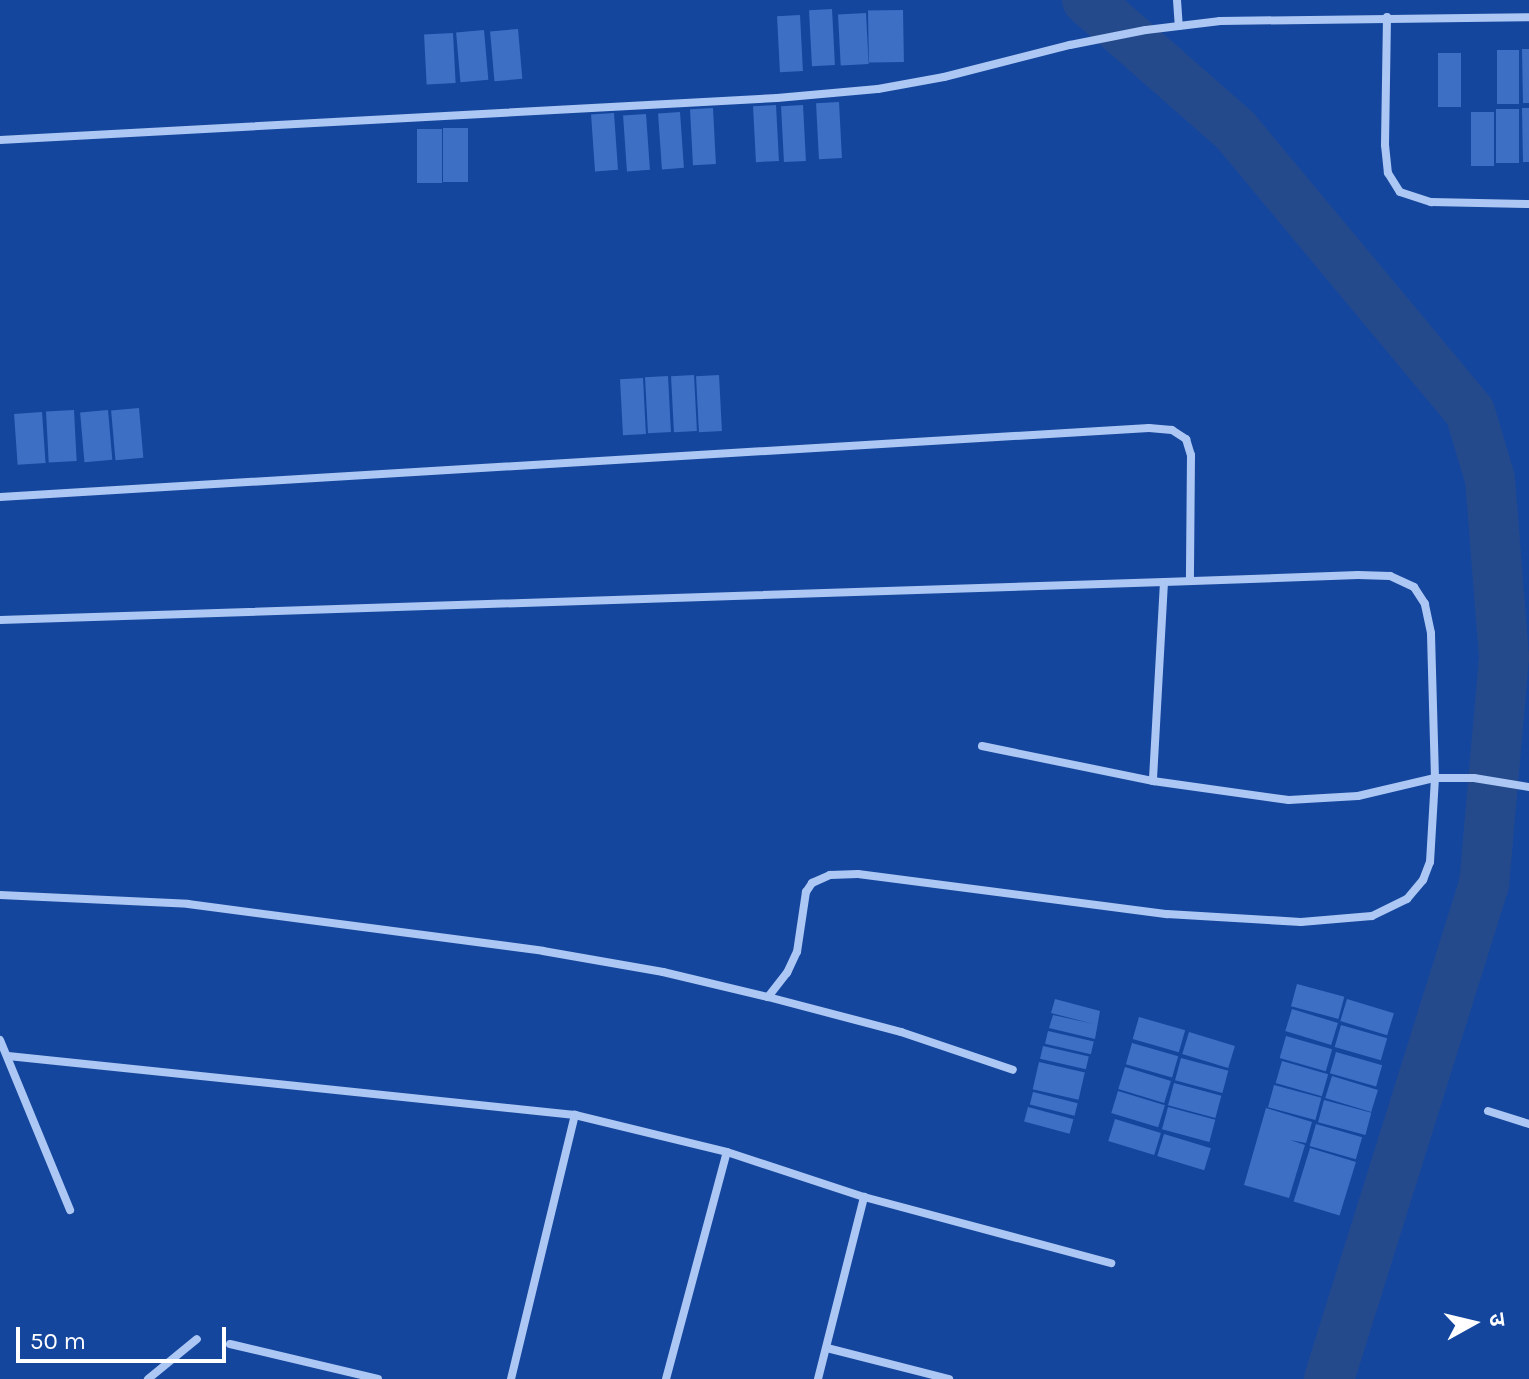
<!DOCTYPE html>
<meta charset="utf-8">
<style>
body{margin:0}
#map{position:relative;width:1529px;height:1379px;overflow:hidden;background:#14469e;font-family:Karla,"Noto Sans Devanagari",sans-serif}
div>[style]{position:absolute}
.river>*{height:50px;margin:-25px;padding:0 25px;transform-origin:25px;border-radius:25px;background:#254a8c}
.building>*{inset:0;background:#3d70c4;transform-origin:0 0}
.street>*{height:8px;margin:-4px;padding:0 4px;transform-origin:4px;border-radius:4px;background:#acc7f3}
span{translate:-50% -50%;white-space:nowrap;text-align:center;line-height:1.15;-webkit-text-stroke:7px #14469e;paint-order:stroke}
.north{position:absolute;left:1433px;top:1283px;width:80px;height:80px;-webkit-text-stroke:6px #14469e;paint-order:stroke;rotate:82deg;font-size:22px;font-weight:700;line-height:32px;text-align:center;color:#fff}
.north::after{content:'';display:block;margin:auto;width:28px;height:36px;background:#fff;clip-path:polygon(50% 0,100% 100%,50% 72%,0 100%)}
.scale{position:absolute;left:16px;top:1327px;width:210px;height:36px;box-sizing:border-box;border:4px solid #fff;border-top:0;padding-left:10px;font-size:24px;line-height:28px;white-space:nowrap;color:#fff;-webkit-text-stroke:6px #14469e;paint-order:stroke}
</style>
<div id="map">
<div class="river">
<i style="left:1087px;top:0;width:197px;rotate:41.3deg"></i>
<i style="left:1235px;top:130px;width:367px;rotate:50.2deg"></i>
<i style="left:1470px;top:412px;width:70px;rotate:73.4deg"></i>
<i style="left:1490px;top:479px;width:179px;rotate:85.5deg"></i>
<i style="left:1504px;top:657px;width:228px;rotate:95deg"></i>
<i style="left:1484px;top:884px;width:519px;rotate:107.39deg"></i>
</div>
<div class="building">
<i style="left:832px;top:9px;width:56px;height:23px;rotate:87deg"></i>
<i style="left:903px;top:10px;width:52px;height:35px;rotate:89deg"></i>
<i style="left:866px;top:13px;width:51px;height:28px;rotate:87deg"></i>
<i style="left:800px;top:15px;width:56px;height:23px;rotate:87deg"></i>
<i style="left:518px;top:29px;width:50px;height:28px;rotate:85deg"></i>
<i style="left:484px;top:30px;width:50px;height:28px;rotate:85deg"></i>
<i style="left:453px;top:33px;width:50px;height:29px;rotate:87deg"></i>
<i style="clip-path:polygon(1522px 49px,1529px 49px,1529px 103px,1523px 103px)"></i>
<i style="left:1497px;top:50px;width:22px;height:54px"></i>
<i style="left:1438px;top:53px;width:23px;height:54px"></i>
<i style="left:839px;top:102px;width:56px;height:23px;rotate:87deg"></i>
<i style="left:776px;top:105px;width:56px;height:23px;rotate:87deg"></i>
<i style="left:803px;top:105px;width:56px;height:22px;rotate:87deg"></i>
<i style="left:713px;top:108px;width:56px;height:23px;rotate:87deg"></i>
<i style="clip-path:polygon(1522px 108px,1529px 108px,1529px 162px,1523px 162px)"></i>
<i style="left:1496px;top:109px;width:23px;height:54px"></i>
<i style="left:680px;top:112px;width:56px;height:22px;rotate:86deg"></i>
<i style="left:1471px;top:112px;width:23px;height:54px"></i>
<i style="left:614px;top:113px;width:57px;height:23px;rotate:86deg"></i>
<i style="left:646px;top:114px;width:56px;height:23px;rotate:86deg"></i>
<i style="left:443px;top:128px;width:25px;height:54px"></i>
<i style="left:417px;top:129px;width:25px;height:54px"></i>
<i style="left:694px;top:375px;width:56px;height:23px;rotate:87deg"></i>
<i style="left:719px;top:375px;width:56px;height:23px;rotate:87deg"></i>
<i style="left:668px;top:376px;width:56px;height:23px;rotate:87deg"></i>
<i style="left:643px;top:378px;width:56px;height:23px;rotate:87deg"></i>
<i style="left:139px;top:408px;width:50px;height:28px;rotate:85deg"></i>
<i style="left:74px;top:410px;width:51px;height:28px;rotate:87deg"></i>
<i style="left:108px;top:410px;width:50px;height:28px;rotate:85deg"></i>
<i style="left:42px;top:412px;width:51px;height:28px;rotate:86deg"></i>
<i style="left:1297px;top:984px;width:49px;height:23px;rotate:15deg"></i>
<i style="clip-path:polygon(1055px 999px,1100px 1011px,1095px 1039px,1049px 1028px,1053px 1015px,1094px 1024px,1051px 1013px)"></i>
<i style="left:1347px;top:999px;width:49px;height:23px;rotate:17deg"></i>
<i style="left:1292px;top:1009px;width:48px;height:23px;rotate:17deg"></i>
<i style="left:1139px;top:1017px;width:48px;height:23px;rotate:16deg"></i>
<i style="left:1341px;top:1025px;width:48px;height:23px;rotate:16deg"></i>
<i style="left:1048px;top:1031px;width:47px;height:13px;rotate:13deg"></i>
<i style="left:1189px;top:1032px;width:48px;height:23px;rotate:17deg"></i>
<i style="left:1286px;top:1036px;width:48px;height:23px;rotate:16deg"></i>
<i style="left:1132px;top:1043px;width:48px;height:22px;rotate:16deg"></i>
<i style="left:1043px;top:1046px;width:47px;height:13px;rotate:13deg"></i>
<i style="left:1336px;top:1052px;width:48px;height:22px;rotate:16deg"></i>
<i style="left:1181px;top:1058px;width:49px;height:23px;rotate:15deg"></i>
<i style="left:1282px;top:1061px;width:48px;height:23px;rotate:16deg"></i>
<i style="left:1039px;top:1062px;width:47px;height:28px;rotate:13deg"></i>
<i style="left:1125px;top:1067px;width:48px;height:23px;rotate:17deg"></i>
<i style="left:1332px;top:1076px;width:48px;height:23px;rotate:17deg"></i>
<i style="left:1174px;top:1083px;width:49px;height:23px;rotate:15deg"></i>
<i style="left:1274px;top:1085px;width:49px;height:23px;rotate:15deg"></i>
<i style="left:1118px;top:1091px;width:49px;height:23px;rotate:17deg"></i>
<i style="left:1033px;top:1092px;width:46px;height:13px;rotate:14deg"></i>
<i style="left:1324px;top:1100px;width:49px;height:23px;rotate:15deg"></i>
<i style="left:1028px;top:1107px;width:47px;height:15px;rotate:15deg"></i>
<i style="left:1168px;top:1107px;width:49px;height:23px;rotate:15deg"></i>
<i style="clip-path:polygon(1266px 1108px,1312px 1122px,1306px 1143px,1290px 1140px,1305px 1145px,1289px 1198px,1244px 1185px)"></i>
<i style="left:1115px;top:1119px;width:48px;height:23px;rotate:17deg"></i>
<i style="left:1316px;top:1124px;width:48px;height:23px;rotate:16deg"></i>
<i style="left:1164px;top:1134px;width:49px;height:23px;rotate:17deg"></i>
<i style="left:1310px;top:1148px;width:48px;height:56px;rotate:17deg"></i>
</div>
<div class="street">
<i style="left:1177px;top:0;width:26px;rotate:86deg"></i>
<i style="left:1387px;top:17px;width:128px;rotate:90.9deg"></i>
<i style="left:1385px;top:145px;width:28px;rotate:84deg"></i>
<i style="left:1388px;top:173px;width:22px;rotate:58deg"></i>
<i style="left:1400px;top:192px;width:33px;rotate:18deg"></i>
<i style="left:1431px;top:202px;width:98px;rotate:1.2deg"></i>
<i style="left:0;top:140px;width:778px;rotate:-3.09deg"></i>
<i style="left:777px;top:98px;width:101px;rotate:-5.1deg"></i>
<i style="left:878px;top:89px;width:67px;rotate:-10.3deg"></i>
<i style="left:944px;top:77px;width:130px;rotate:-14.3deg"></i>
<i style="left:1070px;top:45px;width:77px;rotate:-11.2deg"></i>
<i style="left:1146px;top:30px;width:75px;rotate:-6.9deg"></i>
<i style="left:1220px;top:21px;width:309px;rotate:-0.7deg"></i>
<i style="left:0;top:497px;width:1151px;rotate:-3.44deg"></i>
<i style="left:1149px;top:428px;width:23px;rotate:5deg"></i>
<i style="left:1172px;top:430px;width:17px;rotate:33deg"></i>
<i style="left:1186px;top:439px;width:17px;rotate:73deg"></i>
<i style="left:1191px;top:455px;width:126px;rotate:90.5deg"></i>
<i style="left:0;top:620px;width:1165px;rotate:-1.87deg"></i>
<i style="left:1164px;top:582px;width:199px;rotate:93.2deg"></i>
<i style="left:982px;top:746px;width:175px;rotate:11.6deg"></i>
<i style="left:1153px;top:781px;width:137px;rotate:8deg"></i>
<i style="left:1289px;top:800px;width:69px;rotate:-3.3deg"></i>
<i style="left:1358px;top:796px;width:79px;rotate:-13.2deg"></i>
<i style="left:1435px;top:778px;width:39px"></i>
<i style="left:1474px;top:778px;width:56px;rotate:9.3deg"></i>
<i style="left:0;top:895px;width:188px;rotate:2.7deg"></i>
<i style="left:188px;top:904px;width:358px;rotate:7.5deg"></i>
<i style="left:543px;top:951px;width:122px;rotate:9.9deg"></i>
<i style="left:663px;top:972px;width:108px;rotate:13.4deg"></i>
<i style="left:768px;top:997px;width:138px;rotate:14.7deg"></i>
<i style="left:901px;top:1032px;width:118px;rotate:18.7deg"></i>
<i style="left:768px;top:997px;width:31px;rotate:-52deg"></i>
<i style="left:787px;top:973px;width:23px;rotate:-65deg"></i>
<i style="left:797px;top:952px;width:61px;rotate:-81.5deg"></i>
<i style="left:806px;top:892px;width:11px;rotate:-56deg"></i>
<i style="left:812px;top:883px;width:20px;rotate:-24deg"></i>
<i style="left:830px;top:875px;width:28px;rotate:-2deg"></i>
<i style="left:858px;top:874px;width:312px;rotate:7.4deg"></i>
<i style="left:1167px;top:914px;width:134px;rotate:3.4deg"></i>
<i style="left:1301px;top:922px;width:71px;rotate:-4.8deg"></i>
<i style="left:1372px;top:916px;width:39px;rotate:-26deg"></i>
<i style="left:1407px;top:899px;width:25px;rotate:-50deg"></i>
<i style="left:1423px;top:880px;width:19px;rotate:-69deg"></i>
<i style="left:1430px;top:862px;width:84px;rotate:-86.6deg"></i>
<i style="left:1435px;top:778px;width:145px;rotate:-91.6deg"></i>
<i style="left:1431px;top:633px;width:30px;rotate:-102deg"></i>
<i style="left:1425px;top:604px;width:20px;rotate:-123deg"></i>
<i style="left:1414px;top:587px;width:26px;rotate:-155deg"></i>
<i style="left:1390px;top:576px;width:32px;rotate:-178deg"></i>
<i style="left:1358px;top:575px;width:194px;rotate:177.9deg"></i>
<i style="left:0;top:1040px;width:184px;rotate:67.6deg"></i>
<i style="left:8px;top:1056px;width:570px;rotate:5.94deg"></i>
<i style="left:575px;top:1115px;width:156px;rotate:13.7deg"></i>
<i style="left:727px;top:1152px;width:144px;rotate:18.2deg"></i>
<i style="left:864px;top:1197px;width:256px;rotate:15deg"></i>
<i style="left:1488px;top:1111px;width:43px;rotate:17.6deg"></i>
<i style="left:230px;top:1344px;width:152px;rotate:13.3deg"></i>
<i style="left:827px;top:1348px;width:126px;rotate:14.3deg"></i>
<i style="left:148px;top:1379px;width:63px;rotate:-39.2deg"></i>
<i style="left:511px;top:1379px;width:272px;rotate:-76.4deg"></i>
<i style="left:666px;top:1379px;width:235px;rotate:-75deg"></i>
<i style="left:818px;top:1379px;width:188px;rotate:-75.8deg"></i>
</div>
<div class="north">उ</div>
<div class="scale">50 m</div>
</div>
